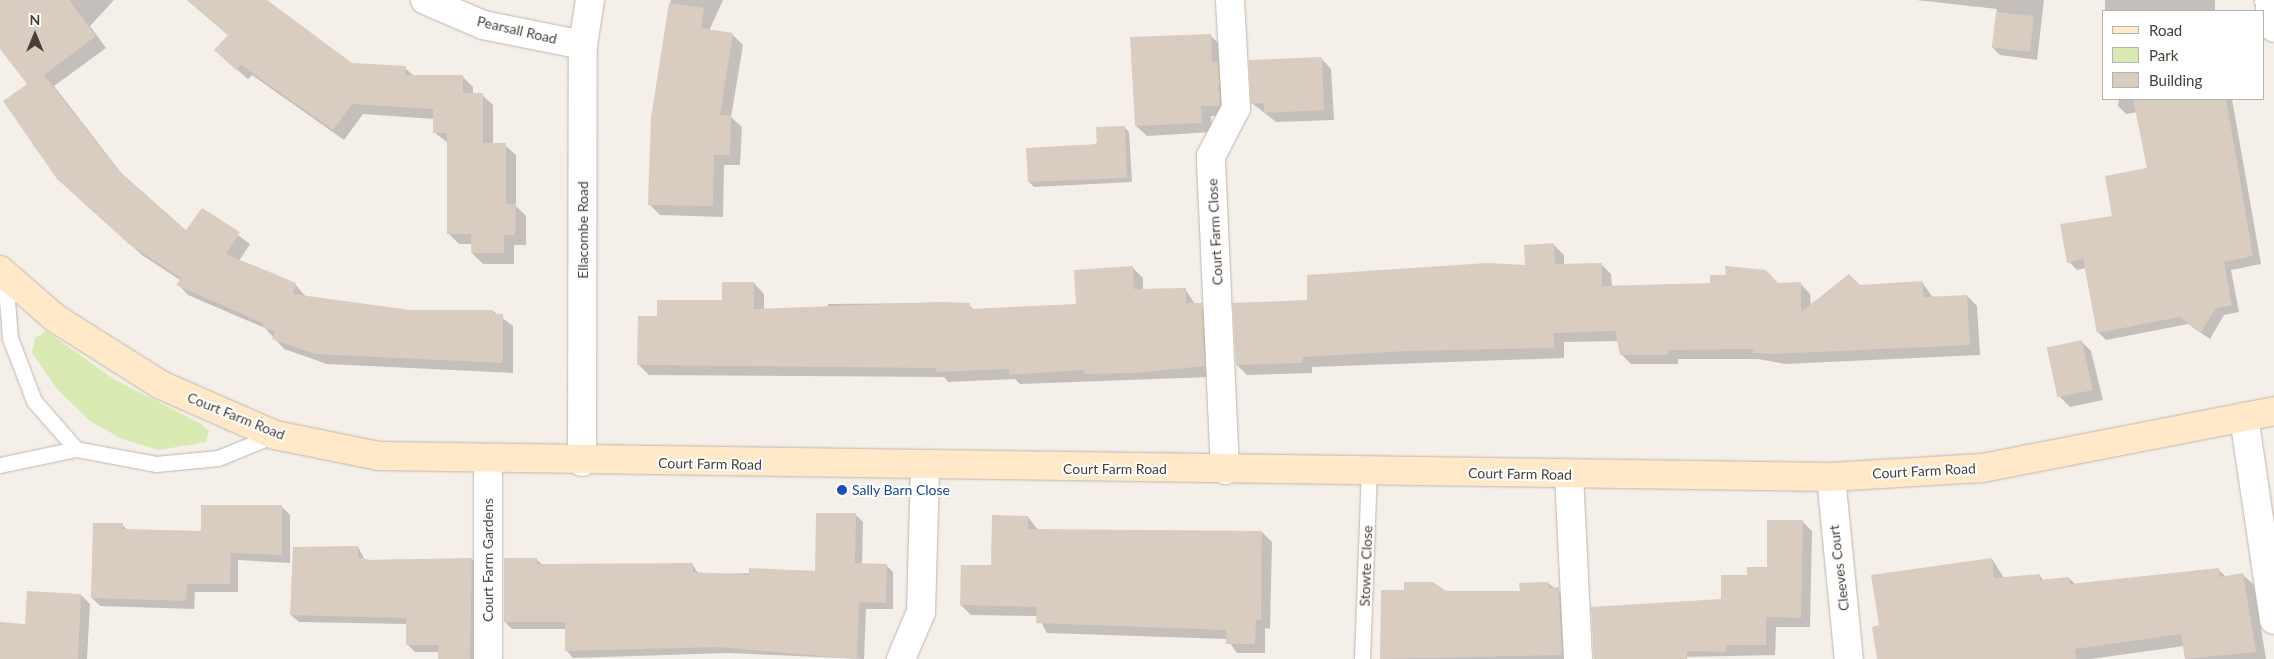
<!DOCTYPE html>
<style>
body{margin:0}
#map{position:relative;width:2274px;height:659px;overflow:hidden;background:#f5efe9;font-family:Lato,sans-serif}
div>[style]{position:absolute}
.green>*{inset:0;background:#d8e9b2}
.shadow>*{inset:0;background:#0003;transform-origin:0 0}
.building>*{inset:0;background:#d9ccc1;transform-origin:0 0}
.roads{filter:drop-shadow(0 0 1px #c0b6ab) drop-shadow(0 0 1px #c0b6ab)}
.lane>*{height:15px;margin:-7.5px;padding:0 7.5px;transform-origin:7.5px;border-radius:7.5px;background:#fff}
.street>*{height:28px;margin:-14px;padding:0 14px;transform-origin:14px;border-radius:14px;background:#fff}
.secondary>*{height:28px;margin:-14px;padding:0 14px;transform-origin:14px;border-radius:14px;background:#ffe9c9}
.dots>*{width:14px;height:14px;translate:-50% -50%;box-sizing:border-box;border:2px solid #fff;border-radius:50%}
span{translate:-50% -50%;white-space:nowrap;text-align:center;line-height:1.15;-webkit-text-stroke:4px #fff;paint-order:stroke}
.street-label{font-size:14px;color:#483f37}
.transit-label{font-size:14px;color:#164399}
.left{translate:0 -50%;text-align:left}
.legend{position:absolute;left:2102px;top:10px;width:162px;height:90px;box-sizing:border-box;background:#fff;border:1px solid #b6b2af;margin:0;padding:6px 9px;list-style:none;font-size:15px;color:#483f37}
.legend li{display:flex;align-items:center;gap:10px;height:25px}
.legend b{width:25px;border:1px solid #b6b2af}
.north{position:absolute;left:10px;top:10px;width:50px;height:50px;-webkit-text-stroke:4px #fff;paint-order:stroke;rotate:0deg;font-size:14px;font-weight:700;line-height:20px;text-align:center;color:#483f37}
.north::after{content:'';display:block;margin:auto;width:18px;height:22px;background:#483f37;clip-path:polygon(50% 0,100% 100%,50% 72%,0 100%)}
</style>
<div id="map">
<div class="green">
<i style="clip-path:polygon(46px 331px,115px 380px,201px 424px,209px 431px,206px 442px,159px 450px,122px 439px,90px 421px,58px 390px,32px 353px,35px 338px)"></i>
</div>
<div class="shadow">
<i style="clip-path:polygon(0 0,114px 0,90px 26px,106px 48px,54px 86px,125px 178px,187px 232px,202px 209px,250px 244px,239px 261px,295px 284px,306px 297px,410px 311px,493px 311px,513px 326px,513px 373px,327px 364px,284px 349px,265px 328px,188px 295px,178px 284px,180px 280px,142px 255px,70px 190px,33px 145px,28px 84px,0 48px)"></i>
<i style="clip-path:polygon(187px 0,265px 0,351px 64px,405px 68px,414px 76px,462px 76px,473px 87px,473px 94px,482px 95px,493px 105px,493px 145px,505px 145px,516px 155px,516px 206px,526px 216px,526px 245px,514px 245px,514px 264px,483px 264px,472px 253px,472px 244px,459px 244px,448px 233px,448px 143px,434px 132px,434px 119px,363px 114px,344px 140px,252px 75px,248px 79px,227px 61px,229px 36px)"></i>
<i style="clip-path:polygon(671px 0,723px 0,709px 31px,732px 34px,743px 45px,731px 117px,742px 127px,740px 165px,724px 165px,723px 217px,660px 215px,649px 204px,652px 118px)"></i>
<i style="clip-path:polygon(1916px 0,2044px 0,2037px 60px,2000px 55px,1992px 47px,1997px 9px)"></i>
<i style="left:2105px;top:0;width:110px;height:11px"></i>
<i style="clip-path:polygon(1210px 35px,1220px 45px,1230px 114px,1211px 116px,1212px 132px,1147px 136px,1136px 126px)"></i>
<i style="clip-path:polygon(1321px 58px,1331px 69px,1334px 120px,1276px 122px,1253px 104px)"></i>
<i style="clip-path:polygon(2119px 99px,2232px 99px,2261px 264px,2231px 270px,2239px 312px,2224px 315px,2210px 339px,2188px 324px,2106px 340px,2098px 332px,2086px 268px,2077px 270px,2069px 262px,2114px 217px,2148px 169px,2137px 112px,2126px 114px,2118px 106px)"></i>
<i style="clip-path:polygon(1124px 127px,1129px 132px,1132px 182px,1034px 187px,1029px 182px)"></i>
<i style="clip-path:polygon(1554px 245px,1564px 255px,1564px 265px,1601px 264px,1611px 274px,1612px 287px,1800px 283px,1810px 294px,1811px 306px,1860px 286px,1922px 282px,1933px 298px,1967px 296px,1977px 306px,1980px 355px,1785px 364px,1758px 359px,1678px 359px,1678px 364px,1631px 364px,1621px 354px,1618px 341px,1564px 342px,1564px 358px,1312px 367px,1312px 373px,1247px 375px,1237px 365px,1309px 301px,1526px 267px)"></i>
<i style="clip-path:polygon(1133px 268px,1143px 278px,1143px 290px,1185px 289px,1195px 304px,1212px 314px,1210px 377px,1020px 384px,1015px 379px,948px 382px,944px 377px,649px 375px,639px 365px,658px 318px,723px 301px,754px 283px,764px 294px,764px 310px,828px 310px,828px 304px,939px 303px,969px 305px,974px 310px,1077px 305px)"></i>
<i style="clip-path:polygon(2081px 341px,2091px 351px,2103px 400px,2070px 407px,2060px 397px)"></i>
<i style="clip-path:polygon(282px 507px,290px 515px,290px 563px,238px 560px,238px 592px,195px 592px,194px 609px,100px 606px,92px 598px,122px 525px,128px 530px,202px 532px)"></i>
<i style="clip-path:polygon(856px 515px,863px 522px,862px 565px,886px 565px,893px 572px,893px 609px,866px 609px,864px 659px,727px 653px,573px 658px,566px 650px,566px 629px,512px 629px,505px 622px,536px 559px,543px 565px,692px 564px,699px 574px,816px 572px)"></i>
<i style="clip-path:polygon(1028px 517px,1038px 530px,1262px 532px,1272px 542px,1270px 629px,1265px 628px,1265px 653px,1237px 653px,1227px 639px,1047px 633px,1038px 616px,971px 615px,961px 605px)"></i>
<i style="clip-path:polygon(1802px 521px,1812px 531px,1810px 627px,1776px 627px,1775px 655px,1594px 659px,1592px 608px,1722px 601px,1748px 577px,1768px 568px)"></i>
<i style="clip-path:polygon(358px 547px,365px 560px,472px 559px,479px 566px,477px 659px,440px 659px,440px 652px,415px 652px,408px 645px,407px 624px,299px 622px,291px 615px)"></i>
<i style="clip-path:polygon(1992px 559px,2004px 578px,2039px 575px,2044px 581px,2069px 578px,2075px 584px,2218px 569px,2226px 577px,2242px 574px,2254px 585px,2266px 659px,2186px 659px,2184px 646px,2091px 659px,1879px 659px,1881px 626px)"></i>
<i style="clip-path:polygon(1548px 583px,1569px 599px,1572px 659px,1381px 659px,1382px 591px,1521px 592px)"></i>
<i style="clip-path:polygon(81px 595px,90px 604px,87px 659px,0 659px,0 624px,26px 625px)"></i>
</div>
<div class="building">
<i style="clip-path:polygon(0 0,69px 0,96px 36px,44px 75px,118px 170px,186px 230px,202px 208px,240px 232px,226px 254px,296px 283px,293px 294px,410px 310px,493px 310px,493px 314px,503px 314px,503px 363px,315px 354px,272px 339px,275px 331px,262px 327px,263px 323px,176px 285px,181px 278px,130px 245px,57px 179px,3px 101px,27px 84px,0 49px)"></i>
<i style="clip-path:polygon(188px 0,267px 0,352px 63px,406px 66px,405px 75px,463px 75px,463px 93px,483px 93px,483px 143px,506px 143px,506px 204px,516px 204px,515px 235px,504px 235px,504px 253px,471px 253px,471px 234px,447px 234px,447px 133px,433px 133px,433px 109px,352px 104px,333px 130px,241px 65px,236px 70px,214px 50px,228px 35px)"></i>
<i style="clip-path:polygon(669px 3px,704px 8px,701px 28px,733px 33px,720px 115px,731px 115px,730px 155px,714px 155px,713px 206px,648px 205px,651px 118px)"></i>
<i style="left:1996px;top:12px;width:38px;height:36px;rotate:6deg"></i>
<i style="clip-path:polygon(1211px 34px,1212px 62px,1218px 62px,1220px 106px,1201px 106px,1202px 123px,1135px 126px,1130px 37px)"></i>
<i style="clip-path:polygon(1322px 57px,1324px 110px,1264px 113px,1264px 103px,1251px 104px,1249px 60px)"></i>
<i style="clip-path:polygon(2133px 99px,2226px 99px,2253px 256px,2224px 262px,2232px 305px,2216px 308px,2201px 332px,2179px 317px,2097px 333px,2083px 259px,2067px 263px,2060px 224px,2112px 216px,2105px 176px,2147px 168px)"></i>
<i style="clip-path:polygon(1125px 126px,1127px 178px,1028px 182px,1026px 148px,1097px 144px,1096px 127px)"></i>
<i style="clip-path:polygon(1554px 243px,1555px 264px,1602px 263px,1602px 286px,1710px 283px,1710px 275px,1726px 275px,1725px 266px,1766px 270px,1778px 283px,1801px 282px,1801px 312px,1849px 274px,1860px 285px,1922px 281px,1924px 297px,1967px 295px,1970px 345px,1774px 354px,1750px 353px,1755px 349px,1668px 350px,1668px 355px,1620px 355px,1615px 331px,1554px 333px,1554px 348px,1407px 351px,1303px 357px,1303px 363px,1236px 365px,1233px 303px,1307px 300px,1307px 275px,1487px 263px,1525px 265px,1524px 245px)"></i>
<i style="clip-path:polygon(1133px 266px,1134px 289px,1186px 288px,1186px 303px,1202px 303px,1205px 366px,1135px 373px,1085px 374px,1084px 370px,1009px 375px,1009px 369px,937px 372px,936px 368px,637px 365px,638px 316px,657px 316px,657px 300px,722px 300px,722px 282px,754px 282px,754px 309px,939px 302px,970px 303px,970px 309px,1076px 304px,1074px 270px)"></i>
<i style="left:2082px;top:340px;width:51px;height:36px;rotate:78deg"></i>
<i style="clip-path:polygon(201px 505px,282px 505px,282px 555px,231px 553px,230px 584px,187px 584px,186px 601px,91px 598px,93px 523px,123px 523px,123px 529px,201px 531px)"></i>
<i style="clip-path:polygon(816px 513px,856px 513px,855px 563px,887px 564px,886px 603px,859px 602px,857px 659px,719px 647px,565px 651px,565px 622px,504px 622px,504px 558px,537px 558px,537px 564px,693px 563px,693px 572px,749px 575px,749px 568px,815px 571px)"></i>
<i style="clip-path:polygon(992px 515px,1028px 516px,1028px 529px,1262px 531px,1261px 620px,1256px 619px,1255px 644px,1226px 644px,1226px 630px,1036px 623px,1037px 607px,960px 605px,961px 565px,991px 565px)"></i>
<i style="clip-path:polygon(1767px 520px,1803px 520px,1801px 618px,1766px 617px,1766px 645px,1726px 645px,1726px 652px,1687px 651px,1687px 659px,1594px 659px,1591px 607px,1721px 599px,1721px 575px,1747px 575px,1747px 567px,1767px 567px)"></i>
<i style="clip-path:polygon(358px 546px,358px 557px,370px 560px,472px 558px,470px 659px,438px 659px,438px 645px,406px 645px,406px 618px,290px 615px,293px 547px)"></i>
<i style="clip-path:polygon(1992px 558px,1994px 578px,2040px 574px,2040px 580px,2069px 577px,2070px 584px,2219px 568px,2220px 577px,2243px 573px,2256px 652px,2185px 659px,2181px 634px,2075px 649px,2076px 659px,1877px 659px,1872px 627px,1879px 625px,1871px 575px)"></i>
<i style="clip-path:polygon(1404px 582px,1433px 582px,1446px 591px,1520px 591px,1519px 583px,1548px 582px,1549px 588px,1559px 587px,1562px 655px,1380px 659px,1381px 590px,1404px 590px)"></i>
<i style="clip-path:polygon(27px 591px,81px 594px,78px 659px,0 659px,0 622px,25px 624px)"></i>
</div>
<div class="roads">
<div class="lane">
<i style="left:5px;top:274px;width:64px;rotate:85.5deg"></i>
<i style="left:10px;top:338px;width:67px;rotate:69.1deg"></i>
<i style="left:34px;top:401px;width:64px;rotate:48.8deg"></i>
<i style="left:76px;top:449px;width:81px;rotate:10.6deg"></i>
<i style="left:156px;top:464px;width:62px;rotate:-5.5deg"></i>
<i style="left:218px;top:458px;width:61px;rotate:-22deg"></i>
<i style="left:0;top:465px;width:78px;rotate:-11.9deg"></i>
<i style="left:1362px;top:659px;width:187px;rotate:-87.9deg"></i>
</div>
<div class="street">
<i style="left:425px;top:0;width:63px;rotate:23.3deg"></i>
<i style="left:483px;top:25px;width:102px;rotate:11.3deg"></i>
<i style="left:2269px;top:0;width:28px;rotate:80deg"></i>
<i style="left:2244px;top:417px;width:205px;rotate:81.6deg"></i>
<i style="left:488px;top:460px;width:199px;rotate:90deg"></i>
<i style="left:582px;top:462px;width:417px;rotate:-89.9deg"></i>
<i style="left:583px;top:45px;width:46px;rotate:-81.2deg"></i>
<i style="left:1225px;top:470px;width:314px;rotate:-92.6deg"></i>
<i style="left:1211px;top:156px;width:54px;rotate:-62.5deg"></i>
<i style="left:1236px;top:108px;width:108px;rotate:-93.2deg"></i>
<i style="left:1569px;top:475px;width:184px;rotate:87.2deg"></i>
<i style="left:1831px;top:477px;width:183px;rotate:84.4deg"></i>
<i style="left:901px;top:659px;width:51px;rotate:-66.9deg"></i>
<i style="left:921px;top:612px;width:145px;rotate:-88.4deg"></i>
</div>
<div class="secondary">
<i style="left:0;top:270px;width:73px;rotate:41.1deg"></i>
<i style="left:55px;top:318px;width:125px;rotate:32.3deg"></i>
<i style="left:161px;top:385px;width:124px;rotate:23.7deg"></i>
<i style="left:275px;top:435px;width:106px;rotate:11.4deg"></i>
<i style="left:379px;top:456px;width:1452px;rotate:0.83deg"></i>
<i style="left:1831px;top:477px;width:151px;rotate:-3.4deg"></i>
<i style="left:1982px;top:468px;width:298px;rotate:-11deg"></i>
</div>
</div>
<div class="dots">
<i style="left:842px;top:490px;background:#1a4fb4"></i>
</div>
<div class="street-label">
<span style="left:517px;top:30px;rotate:13deg">Pearsall Road</span>
<span style="left:583px;top:230px;rotate:-90deg">Ellacombe Road</span>
<span style="left:1215px;top:232px;rotate:-93deg">Court Farm Close</span>
<span style="left:236px;top:416px;rotate:22deg">Court Farm Road</span>
<span style="left:710px;top:464px;rotate:1deg">Court Farm Road</span>
<span style="left:1115px;top:469px">Court Farm Road</span>
<span style="left:1924px;top:471px;rotate:-3deg">Court Farm Road</span>
<span style="left:1520px;top:474px;rotate:1deg">Court Farm Road</span>
<span style="left:488px;top:560px;rotate:-90deg">Court Farm Gardens</span>
<span style="left:1366px;top:566px;rotate:-88deg">Stowte Close</span>
<span style="left:1839px;top:568px;rotate:-97deg">Cleeves Court</span>
</div>
<div class="transit-label">
<span class="left" style="left:852px;top:490px">Sally Barn Close</span>
</div>
<ul class="legend">
<li><b style="height:6px;background:#ffe9c9"></b>Road</li>
<li><b style="height:14px;background:#d8e9b2"></b>Park</li>
<li><b style="height:14px;background:#d9ccc1"></b>Building</li>
</ul>
<div class="north">N</div>
</div>
